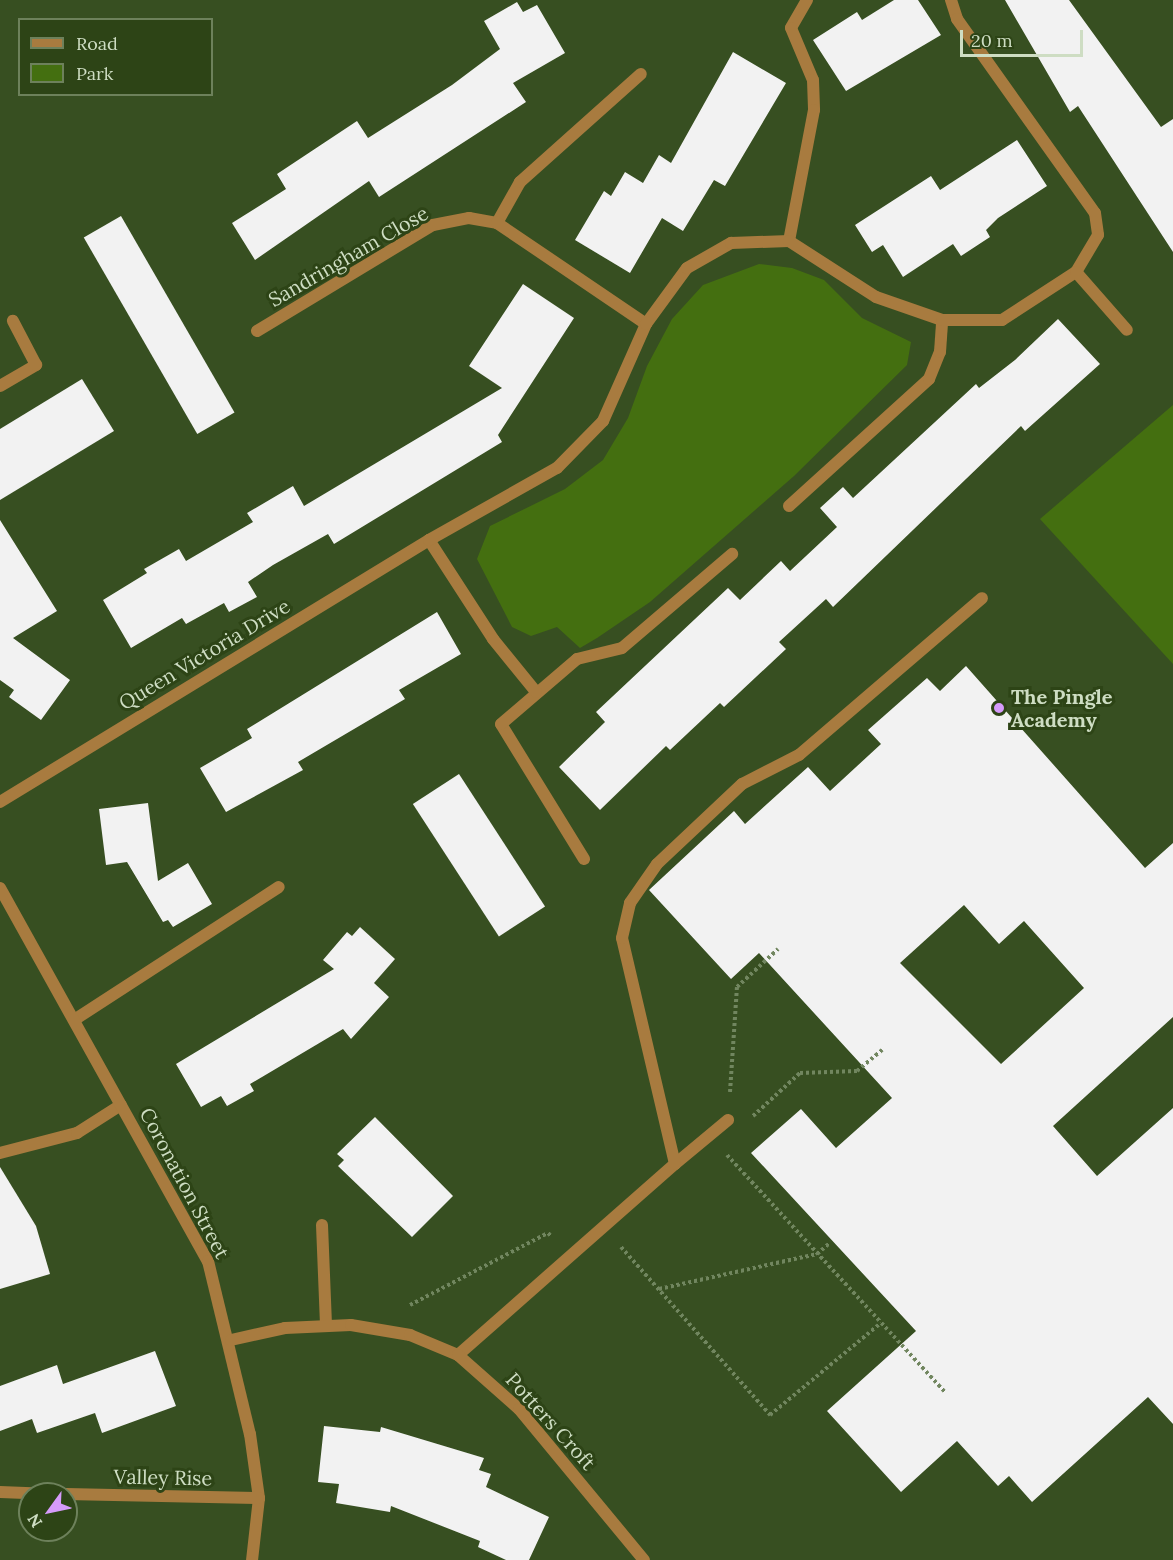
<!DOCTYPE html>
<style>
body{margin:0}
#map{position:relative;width:1173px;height:1560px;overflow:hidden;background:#374f21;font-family:Lora,serif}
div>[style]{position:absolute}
.green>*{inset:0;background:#446f10}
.building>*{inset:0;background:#f2f2f2;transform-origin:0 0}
.path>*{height:4px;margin-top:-2px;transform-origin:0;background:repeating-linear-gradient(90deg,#71865f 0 3px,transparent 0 6px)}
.lane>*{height:12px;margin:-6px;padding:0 6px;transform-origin:6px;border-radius:6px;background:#a87b3f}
.street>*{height:12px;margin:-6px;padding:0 6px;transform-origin:6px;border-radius:6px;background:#a87b3f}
.dots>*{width:16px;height:16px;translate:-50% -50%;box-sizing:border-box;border:3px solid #2d4416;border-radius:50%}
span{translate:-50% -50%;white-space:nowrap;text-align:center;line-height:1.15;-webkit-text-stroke:6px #2d4416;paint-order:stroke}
.street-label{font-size:20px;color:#ceddc3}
.poi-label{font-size:20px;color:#ceddc3;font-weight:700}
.left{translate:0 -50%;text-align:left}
.legend{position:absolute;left:18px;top:18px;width:195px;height:78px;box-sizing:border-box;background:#2d4416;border:2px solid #6d815b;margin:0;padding:8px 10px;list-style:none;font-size:18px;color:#ceddc3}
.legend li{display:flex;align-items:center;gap:12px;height:30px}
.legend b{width:30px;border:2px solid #6d815b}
.north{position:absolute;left:18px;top:1482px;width:60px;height:60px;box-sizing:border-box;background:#2d4416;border:2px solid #6d815b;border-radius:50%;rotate:237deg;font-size:16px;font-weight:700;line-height:24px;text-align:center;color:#ceddc3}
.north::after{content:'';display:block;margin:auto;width:21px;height:27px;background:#d69bfa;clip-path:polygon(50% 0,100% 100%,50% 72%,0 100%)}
.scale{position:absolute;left:960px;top:30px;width:123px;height:27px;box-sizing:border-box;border:3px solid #ceddc3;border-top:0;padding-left:8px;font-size:18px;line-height:21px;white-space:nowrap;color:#ceddc3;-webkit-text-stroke:4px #2d4416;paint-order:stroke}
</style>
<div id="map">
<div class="green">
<i style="clip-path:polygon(759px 264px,792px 268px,824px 280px,862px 318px,911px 342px,907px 365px,794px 476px,650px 602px,597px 638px,580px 648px,557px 627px,531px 636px,512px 627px,477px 559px,490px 526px,565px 489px,603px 460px,628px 418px,647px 366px,672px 319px,703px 285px)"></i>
<i style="clip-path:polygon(1173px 405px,1173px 664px,1040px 519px)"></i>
</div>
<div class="building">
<i style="clip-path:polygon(894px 0,918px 0,941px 35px,846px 91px,813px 40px,857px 12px,862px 20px)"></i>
<i style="clip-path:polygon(1005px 0,1069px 0,1161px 127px,1173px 119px,1173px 252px,1078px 106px,1070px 112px)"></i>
<i style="clip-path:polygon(517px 2px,523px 12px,537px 5px,565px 53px,513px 83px,526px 102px,379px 197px,369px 181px,255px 260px,232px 223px,286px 189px,277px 174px,357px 121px,368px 138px,452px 85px,500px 49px,484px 21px)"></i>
<i style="clip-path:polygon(733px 52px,786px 83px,725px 186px,714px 180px,683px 231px,662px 218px,630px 273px,575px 240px,604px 191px,611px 196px,625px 172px,643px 183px,659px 155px,671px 163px)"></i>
<i style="clip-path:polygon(1017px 140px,1047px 186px,998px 218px,986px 230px,990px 237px,961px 256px,953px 244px,903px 277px,883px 245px,872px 252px,855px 225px,931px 176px,940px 190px)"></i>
<i style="left:121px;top:216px;width:227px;height:43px;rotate:60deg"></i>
<i style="clip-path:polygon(523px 284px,574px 318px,498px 435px,502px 442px,334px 544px,328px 534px,273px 565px,248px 582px,257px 597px,229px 612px,224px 603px,186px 624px,182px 618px,131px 648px,103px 600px,147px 573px,144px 569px,179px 549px,186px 561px,253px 522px,247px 513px,293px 486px,304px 506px,502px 388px,469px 366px)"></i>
<i style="clip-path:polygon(1058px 319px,1100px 364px,1025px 431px,1021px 426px,833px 607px,826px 599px,779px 642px,786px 649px,724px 707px,720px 703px,670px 750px,666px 746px,600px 810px,559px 767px,605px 722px,596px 712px,728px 588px,740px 600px,781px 561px,790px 571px,837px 527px,820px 508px,843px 487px,853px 498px,976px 384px,979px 388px,1015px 360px)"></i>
<i style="clip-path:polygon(82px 379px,114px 431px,0 500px,0 429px)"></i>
<i style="clip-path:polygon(0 520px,57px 611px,13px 638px,70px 680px,41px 720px,9px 697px,14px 690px,0 680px)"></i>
<i style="clip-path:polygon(437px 612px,461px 654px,399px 690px,405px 699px,298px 762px,303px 770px,226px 812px,200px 768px,252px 738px,247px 729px)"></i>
<i style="clip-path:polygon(evenodd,966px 666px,1145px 868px,1173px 843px,1173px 1017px,1053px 1126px,1097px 1176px,1173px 1108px,1173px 1424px,1148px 1397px,1032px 1502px,1009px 1476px,998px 1486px,957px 1441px,901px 1492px,827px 1411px,916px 1331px,751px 1153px,801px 1109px,836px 1148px,892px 1098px,759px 953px,731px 979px,649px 890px,734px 811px,745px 824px,808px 767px,830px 791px,881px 744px,868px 730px,927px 678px,940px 691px,966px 666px,964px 905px,999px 944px,1024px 921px,1084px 988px,1001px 1064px,900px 963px,964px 905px)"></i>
<i style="left:459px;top:774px;width:158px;height:55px;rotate:57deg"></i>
<i style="clip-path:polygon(148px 803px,158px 881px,188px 863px,212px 904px,173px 927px,168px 920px,163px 922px,127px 862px,106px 865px,99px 809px)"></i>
<i style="clip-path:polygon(360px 927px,395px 959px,374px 983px,389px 997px,351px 1039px,343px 1029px,250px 1084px,254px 1091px,227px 1106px,221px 1096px,201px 1107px,176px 1064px,334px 969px,323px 960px,347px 932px,352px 936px)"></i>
<i style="clip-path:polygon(375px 1117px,453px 1196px,412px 1237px,338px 1166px,344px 1160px,337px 1154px)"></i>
<i style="clip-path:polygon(0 1167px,36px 1226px,50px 1274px,0 1289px)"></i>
<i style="clip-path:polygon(155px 1351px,176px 1406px,102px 1433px,95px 1413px,37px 1433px,32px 1419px,0 1431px,0 1386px,57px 1365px,63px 1384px)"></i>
<i style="clip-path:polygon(324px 1426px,380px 1432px,381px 1427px,484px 1458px,479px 1470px,491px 1474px,486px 1487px,549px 1517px,529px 1560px,506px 1560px,478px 1547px,480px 1541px,391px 1506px,390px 1512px,336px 1503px,339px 1484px,318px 1482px)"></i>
</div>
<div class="path">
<i style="left:730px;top:1092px;width:105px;rotate:-86.2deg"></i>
<i style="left:737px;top:987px;width:56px;rotate:-42.8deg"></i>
<i style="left:753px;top:1116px;width:64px;rotate:-42.5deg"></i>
<i style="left:800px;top:1073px;width:57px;rotate:-2deg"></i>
<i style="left:857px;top:1071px;width:33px;rotate:-40deg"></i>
<i style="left:727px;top:1155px;width:323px;rotate:47.4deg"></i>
<i style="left:621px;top:1247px;width:225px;rotate:48.4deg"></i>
<i style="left:770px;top:1415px;width:144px;rotate:-39.7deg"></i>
<i style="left:659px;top:1289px;width:162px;rotate:-12.5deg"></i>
<i style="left:817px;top:1254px;width:18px;rotate:-41deg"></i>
<i style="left:410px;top:1305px;width:156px;rotate:-27.6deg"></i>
<i style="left:548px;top:1233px;width:4px;rotate:45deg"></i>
</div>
<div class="lane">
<i style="left:807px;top:0;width:32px;rotate:120deg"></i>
<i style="left:791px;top:28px;width:56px;rotate:67.1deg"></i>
<i style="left:813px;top:80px;width:30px;rotate:88deg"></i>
<i style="left:951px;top:0;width:20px;rotate:72deg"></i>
<i style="left:957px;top:19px;width:238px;rotate:54.6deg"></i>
<i style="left:1095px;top:213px;width:22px;rotate:82deg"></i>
<i style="left:1098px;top:235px;width:43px;rotate:120.7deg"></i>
<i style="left:497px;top:223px;width:47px;rotate:-60.7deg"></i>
<i style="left:520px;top:182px;width:162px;rotate:-41.8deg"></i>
<i style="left:0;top:386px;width:42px;rotate:-30.3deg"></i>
<i style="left:36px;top:365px;width:50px;rotate:-117.6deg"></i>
<i style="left:789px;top:506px;width:189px;rotate:-42.2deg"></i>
<i style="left:929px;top:379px;width:29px;rotate:-68deg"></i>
<i style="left:940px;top:352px;width:32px;rotate:-86deg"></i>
<i style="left:584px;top:859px;width:158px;rotate:-121.6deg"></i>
<i style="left:501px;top:724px;width:100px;rotate:-40.5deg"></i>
<i style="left:577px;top:659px;width:46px;rotate:-13.7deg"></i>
<i style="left:622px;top:648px;width:145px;rotate:-40.5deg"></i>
<i style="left:74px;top:1020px;width:244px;rotate:-33deg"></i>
<i style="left:0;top:1153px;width:80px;rotate:-14.6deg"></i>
<i style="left:77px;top:1133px;width:52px;rotate:-32.5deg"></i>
<i style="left:675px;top:1164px;width:69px;rotate:-39.7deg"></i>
<i style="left:458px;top:1355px;width:289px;rotate:-41.4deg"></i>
<i style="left:675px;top:1164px;width:232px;rotate:-103.2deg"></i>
<i style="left:622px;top:938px;width:36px;rotate:-77deg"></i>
<i style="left:630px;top:903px;width:47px;rotate:-55.3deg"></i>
<i style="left:657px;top:864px;width:117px;rotate:-43.3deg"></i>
<i style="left:742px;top:784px;width:64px;rotate:-27deg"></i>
<i style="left:799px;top:755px;width:241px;rotate:-40.6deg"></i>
</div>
<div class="street">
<i style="left:789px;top:241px;width:133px;rotate:-79.2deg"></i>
<i style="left:257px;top:331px;width:205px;rotate:-31.1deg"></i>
<i style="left:433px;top:225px;width:37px;rotate:-11deg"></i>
<i style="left:469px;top:218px;width:28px;rotate:10deg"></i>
<i style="left:497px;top:223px;width:180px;rotate:34.1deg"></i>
<i style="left:429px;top:540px;width:118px;rotate:57.1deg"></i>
<i style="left:493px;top:639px;width:68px;rotate:50.9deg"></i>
<i style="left:0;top:802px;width:503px;rotate:-31.41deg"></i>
<i style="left:429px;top:540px;width:147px;rotate:-29.4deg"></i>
<i style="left:557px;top:468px;width:66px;rotate:-45.6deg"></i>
<i style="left:603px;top:421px;width:106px;rotate:-66.1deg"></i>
<i style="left:646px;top:324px;width:69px;rotate:-53.8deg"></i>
<i style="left:687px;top:268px;width:51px;rotate:-29.6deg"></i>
<i style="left:731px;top:243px;width:58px;rotate:-2deg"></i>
<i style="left:789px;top:241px;width:103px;rotate:32.8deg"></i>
<i style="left:876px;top:297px;width:70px;rotate:19.2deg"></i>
<i style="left:942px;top:320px;width:60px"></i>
<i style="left:1002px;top:320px;width:88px;rotate:-33deg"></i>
<i style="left:1076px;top:272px;width:77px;rotate:48.7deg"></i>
<i style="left:0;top:888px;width:427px;rotate:60.9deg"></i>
<i style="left:208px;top:1261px;width:178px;rotate:76.4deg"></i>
<i style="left:250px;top:1434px;width:65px;rotate:82deg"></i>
<i style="left:259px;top:1498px;width:62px;rotate:96.4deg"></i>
<i style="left:322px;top:1225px;width:101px;rotate:87.7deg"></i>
<i style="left:231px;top:1340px;width:55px;rotate:-12.5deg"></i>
<i style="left:285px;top:1328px;width:66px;rotate:-2.6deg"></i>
<i style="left:351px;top:1325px;width:60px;rotate:9.6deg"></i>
<i style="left:410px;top:1335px;width:52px;rotate:22.6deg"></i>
<i style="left:458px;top:1355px;width:81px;rotate:41.5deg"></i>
<i style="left:519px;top:1409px;width:196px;rotate:50.4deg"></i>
<i style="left:0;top:1492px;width:51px;rotate:2.2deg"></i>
<i style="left:66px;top:1494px;width:193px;rotate:1.2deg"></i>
</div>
<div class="dots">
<i style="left:999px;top:708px;background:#d69bfa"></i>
</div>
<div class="street-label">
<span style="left:348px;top:256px;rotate:-30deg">Sandringham Close</span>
<span style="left:204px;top:654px;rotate:-31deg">Queen Victoria Drive</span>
<span style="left:185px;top:1183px;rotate:62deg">Coronation Street</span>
<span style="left:551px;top:1421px;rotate:48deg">Potters Croft</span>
<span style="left:163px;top:1477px;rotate:1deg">Valley Rise</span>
</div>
<div class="poi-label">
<span class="left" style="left:1011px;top:708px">The Pingle<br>Academy</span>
</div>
<ul class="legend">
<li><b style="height:8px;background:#a87b3f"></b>Road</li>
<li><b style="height:16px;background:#446f10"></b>Park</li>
</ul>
<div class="north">N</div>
<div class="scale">20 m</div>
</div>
